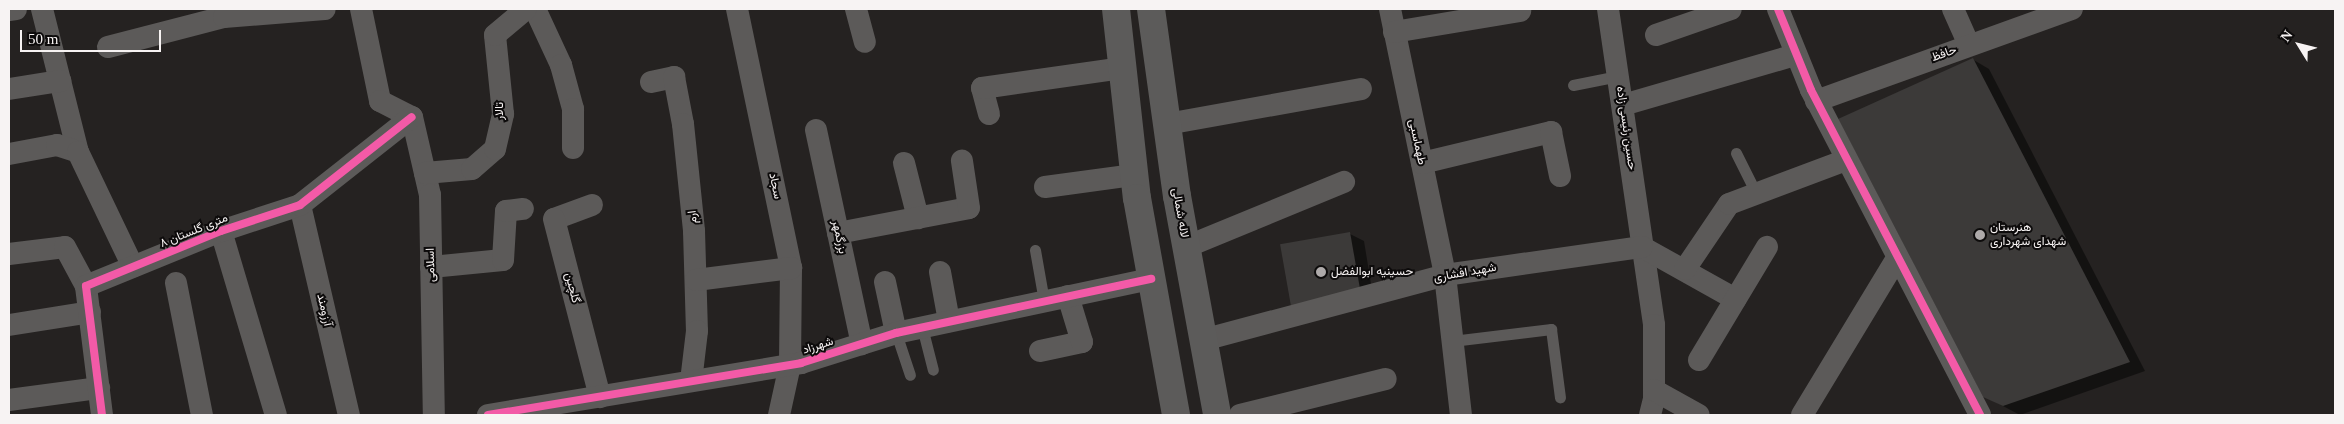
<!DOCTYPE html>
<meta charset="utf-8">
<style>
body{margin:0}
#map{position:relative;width:2344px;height:424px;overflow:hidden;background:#252221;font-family:"Times New Roman",Vazirmatn,serif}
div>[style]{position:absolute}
.shadow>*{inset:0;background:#0007}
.building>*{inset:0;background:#3c3a39;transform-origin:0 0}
.service>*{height:11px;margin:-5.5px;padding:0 5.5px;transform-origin:5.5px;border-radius:5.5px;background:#5c5a59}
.minor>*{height:22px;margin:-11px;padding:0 11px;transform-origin:11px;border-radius:11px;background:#5c5a59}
.primary>*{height:28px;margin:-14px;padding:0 14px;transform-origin:14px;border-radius:14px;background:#5c5b5a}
.cycleway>*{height:8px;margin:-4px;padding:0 4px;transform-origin:4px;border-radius:4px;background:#f35aa7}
.dots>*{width:14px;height:14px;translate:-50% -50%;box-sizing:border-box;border:2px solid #0d0b0b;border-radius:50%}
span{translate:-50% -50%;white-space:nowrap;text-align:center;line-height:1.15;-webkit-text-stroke:4px #0d0b0b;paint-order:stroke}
.street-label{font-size:12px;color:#f7f3f3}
.poi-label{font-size:12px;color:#f7f3f3}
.left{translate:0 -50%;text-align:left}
.frame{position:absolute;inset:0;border:10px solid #f7f3f3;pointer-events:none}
.north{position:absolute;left:2274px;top:20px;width:50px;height:50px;-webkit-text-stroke:4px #0d0b0b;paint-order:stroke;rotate:306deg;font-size:14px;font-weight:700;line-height:20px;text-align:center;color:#f7f3f3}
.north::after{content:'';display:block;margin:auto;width:18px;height:22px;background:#f7f3f3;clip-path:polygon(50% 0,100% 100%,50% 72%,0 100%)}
.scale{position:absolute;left:20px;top:30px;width:141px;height:22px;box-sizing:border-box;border:2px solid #f7f3f3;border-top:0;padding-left:6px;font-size:15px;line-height:18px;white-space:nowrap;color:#f7f3f3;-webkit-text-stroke:4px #0d0b0b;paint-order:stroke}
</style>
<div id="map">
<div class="shadow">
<i style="clip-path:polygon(1972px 59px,1989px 69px,2145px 371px,2020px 415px,1984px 396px)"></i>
<i style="clip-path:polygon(1350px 234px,1364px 241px,1374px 302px,1296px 311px)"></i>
</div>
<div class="building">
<i style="clip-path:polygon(1973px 58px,2130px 362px,2003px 406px,1983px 397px,1838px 119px)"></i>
<i style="left:1350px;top:232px;width:64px;height:71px;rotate:80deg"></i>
</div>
<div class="service">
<i style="left:1573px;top:85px;width:46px;rotate:-11.3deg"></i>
<i style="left:1736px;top:153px;width:45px;rotate:63.4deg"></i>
<i style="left:1035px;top:250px;width:52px;rotate:80deg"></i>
<i style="left:922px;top:327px;width:44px;rotate:75.7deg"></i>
<i style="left:896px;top:333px;width:44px;rotate:71.6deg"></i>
<i style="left:1452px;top:341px;width:100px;rotate:-6.9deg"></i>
<i style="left:1551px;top:329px;width:69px;rotate:82.5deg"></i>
</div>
<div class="minor">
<i style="left:42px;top:9px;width:147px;rotate:75.9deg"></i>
<i style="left:361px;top:9px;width:94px;rotate:78.3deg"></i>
<i style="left:380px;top:101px;width:36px;rotate:27deg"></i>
<i style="left:535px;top:9px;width:62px;rotate:65.1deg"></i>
<i style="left:561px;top:65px;width:46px;rotate:74.7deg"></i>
<i style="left:573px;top:109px;width:39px;rotate:90deg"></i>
<i style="left:737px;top:9px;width:265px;rotate:78.2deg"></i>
<i style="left:791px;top:268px;width:97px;rotate:90.6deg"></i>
<i style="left:790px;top:365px;width:51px;rotate:102.4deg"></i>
<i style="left:856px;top:9px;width:34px;rotate:75deg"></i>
<i style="left:1390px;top:9px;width:272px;rotate:78.3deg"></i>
<i style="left:1445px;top:275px;width:141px;rotate:83.5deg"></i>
<i style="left:1608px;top:9px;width:319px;rotate:81.7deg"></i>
<i style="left:1654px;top:325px;width:74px;rotate:90deg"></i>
<i style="left:1654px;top:399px;width:16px;rotate:104deg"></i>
<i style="left:1778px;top:9px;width:87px;rotate:67.8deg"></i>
<i style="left:1811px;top:90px;width:366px;rotate:62.5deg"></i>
<i style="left:1953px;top:9px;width:39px;rotate:66deg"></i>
<i style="left:9px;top:10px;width:7px;rotate:-8deg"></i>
<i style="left:1394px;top:32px;width:128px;rotate:-9.5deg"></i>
<i style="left:1656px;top:35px;width:79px;rotate:-19.1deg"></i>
<i style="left:108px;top:47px;width:120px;rotate:-14.5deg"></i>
<i style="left:224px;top:17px;width:101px;rotate:-4.5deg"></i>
<i style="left:651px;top:82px;width:24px;rotate:-12deg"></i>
<i style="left:674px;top:77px;width:48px;rotate:79.2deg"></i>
<i style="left:683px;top:124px;width:108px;rotate:84.1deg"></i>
<i style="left:694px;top:231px;width:100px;rotate:88.3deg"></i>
<i style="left:697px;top:331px;width:50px;rotate:96.8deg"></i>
<i style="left:9px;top:89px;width:52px;rotate:-8.9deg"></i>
<i style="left:1816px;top:101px;width:272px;rotate:-19.8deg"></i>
<i style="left:1623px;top:105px;width:179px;rotate:-16.2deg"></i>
<i style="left:989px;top:114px;width:27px;rotate:-105deg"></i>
<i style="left:982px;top:88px;width:141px;rotate:-8.1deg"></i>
<i style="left:412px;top:117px;width:80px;rotate:77deg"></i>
<i style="left:430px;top:195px;width:220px;rotate:89deg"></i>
<i style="left:1167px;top:124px;width:197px;rotate:-10.2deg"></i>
<i style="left:816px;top:130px;width:219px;rotate:77.9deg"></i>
<i style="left:9px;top:154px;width:49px;rotate:-10.6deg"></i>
<i style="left:57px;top:145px;width:22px;rotate:18deg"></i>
<i style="left:78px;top:152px;width:127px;rotate:64.4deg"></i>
<i style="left:904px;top:163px;width:57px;rotate:75.7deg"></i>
<i style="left:1422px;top:163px;width:133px;rotate:-13.5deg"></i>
<i style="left:1551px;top:132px;width:45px;rotate:78.4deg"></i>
<i style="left:425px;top:173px;width:47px;rotate:-4.9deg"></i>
<i style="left:472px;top:169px;width:30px;rotate:-41deg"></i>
<i style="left:495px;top:149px;width:36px;rotate:-77deg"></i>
<i style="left:503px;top:114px;width:79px;rotate:-95.8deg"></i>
<i style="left:495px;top:35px;width:40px;rotate:-40deg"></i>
<i style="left:1045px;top:187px;width:90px;rotate:-7.7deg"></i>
<i style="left:300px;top:205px;width:216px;rotate:76.9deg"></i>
<i style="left:592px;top:205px;width:40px;rotate:159.8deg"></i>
<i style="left:554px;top:219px;width:184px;rotate:75.5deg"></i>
<i style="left:221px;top:231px;width:192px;rotate:73.4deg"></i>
<i style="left:838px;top:233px;width:133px;rotate:-10.8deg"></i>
<i style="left:969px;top:208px;width:48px;rotate:-98.5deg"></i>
<i style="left:1186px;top:247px;width:171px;rotate:-22.4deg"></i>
<i style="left:1642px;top:247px;width:107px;rotate:29.2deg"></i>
<i style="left:9px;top:254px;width:56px;rotate:-7.1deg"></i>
<i style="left:65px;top:247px;width:44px;rotate:61.7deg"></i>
<i style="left:431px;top:267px;width:72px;rotate:-5.6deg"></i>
<i style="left:503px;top:260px;width:49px;rotate:-86.5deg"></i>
<i style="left:506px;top:211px;width:17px;rotate:-7deg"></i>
<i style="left:1685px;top:269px;width:78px;rotate:-55.9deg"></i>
<i style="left:1729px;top:204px;width:125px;rotate:-20.6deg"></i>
<i style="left:940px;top:272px;width:50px;rotate:79.6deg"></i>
<i style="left:696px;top:280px;width:96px;rotate:-7.2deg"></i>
<i style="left:885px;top:282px;width:52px;rotate:77.8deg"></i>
<i style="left:176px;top:283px;width:135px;rotate:78.9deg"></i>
<i style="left:9px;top:325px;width:82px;rotate:-9.1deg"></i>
<i style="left:1203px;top:340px;width:251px;rotate:-15deg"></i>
<i style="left:1445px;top:275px;width:199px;rotate:-8.1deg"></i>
<i style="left:1040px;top:351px;width:43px;rotate:-12.1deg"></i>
<i style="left:1082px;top:342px;width:48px;rotate:-106.9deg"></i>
<i style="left:1699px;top:360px;width:132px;rotate:-59deg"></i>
<i style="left:1654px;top:390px;width:51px;rotate:29.1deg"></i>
<i style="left:9px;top:400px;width:91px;rotate:-7.6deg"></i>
<i style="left:102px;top:415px;width:130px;rotate:-97.1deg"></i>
<i style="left:86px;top:286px;width:146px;rotate:-22.2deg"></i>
<i style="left:221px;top:231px;width:83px;rotate:-18.2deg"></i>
<i style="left:300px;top:205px;width:142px;rotate:-38.2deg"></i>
<i style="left:488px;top:415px;width:317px;rotate:-9.4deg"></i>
<i style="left:801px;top:363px;width:100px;rotate:-17.5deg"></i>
<i style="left:896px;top:333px;width:261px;rotate:-12deg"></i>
<i style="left:1240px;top:415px;width:150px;rotate:-13.9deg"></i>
<i style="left:1802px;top:415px;width:184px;rotate:-58.8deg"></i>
</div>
<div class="primary">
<i style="left:1116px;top:9px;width:190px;rotate:83.7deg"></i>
<i style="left:1137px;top:198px;width:220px;rotate:79.8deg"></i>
<i style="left:1151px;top:9px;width:189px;rotate:82.1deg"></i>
<i style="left:1177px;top:196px;width:223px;rotate:79.6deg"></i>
</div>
<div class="cycleway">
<i style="left:1778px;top:9px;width:87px;rotate:67.8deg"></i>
<i style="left:1811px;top:90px;width:366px;rotate:62.5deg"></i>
<i style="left:102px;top:415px;width:130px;rotate:-97.1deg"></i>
<i style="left:86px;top:286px;width:146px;rotate:-22.2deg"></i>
<i style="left:221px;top:231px;width:83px;rotate:-18.2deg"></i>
<i style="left:300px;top:205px;width:142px;rotate:-38.2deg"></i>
<i style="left:488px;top:415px;width:317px;rotate:-9.4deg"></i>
<i style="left:801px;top:363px;width:100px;rotate:-17.5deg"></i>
<i style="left:896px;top:333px;width:261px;rotate:-12deg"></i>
</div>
<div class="dots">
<i style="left:1980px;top:235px;background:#aeaaaa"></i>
<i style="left:1321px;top:272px;background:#aeaaaa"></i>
</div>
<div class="street-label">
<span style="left:1944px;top:54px;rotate:-20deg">حافظ</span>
<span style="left:500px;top:111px;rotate:-90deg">تالار</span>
<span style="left:1626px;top:128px;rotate:82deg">حسین رئیسی زاده</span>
<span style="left:1417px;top:142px;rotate:78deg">طهماسبی</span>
<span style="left:775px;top:186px;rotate:78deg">سجاد</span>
<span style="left:1180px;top:213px;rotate:80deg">لاله شمالی</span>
<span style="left:693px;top:217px;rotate:-96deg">ارم</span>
<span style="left:194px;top:231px;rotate:-22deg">۸ متری گلستان</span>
<span style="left:839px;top:237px;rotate:78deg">بزرگمهر</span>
<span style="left:431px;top:265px;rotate:-91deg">اسلامی</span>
<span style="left:1465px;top:273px;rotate:-10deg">شهید افشاری</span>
<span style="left:572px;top:288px;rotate:76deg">گلچین</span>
<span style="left:324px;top:310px;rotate:77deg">آرزومند</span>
<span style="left:818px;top:346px;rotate:-18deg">شهرزاد</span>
</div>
<div class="poi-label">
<span class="left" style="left:1990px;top:235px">هنرستان<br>شهدای شهرداری</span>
<span class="left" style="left:1331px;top:272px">حسینیه ابوالفضل</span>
</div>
<div class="frame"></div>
<div class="north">N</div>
<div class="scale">50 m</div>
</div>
